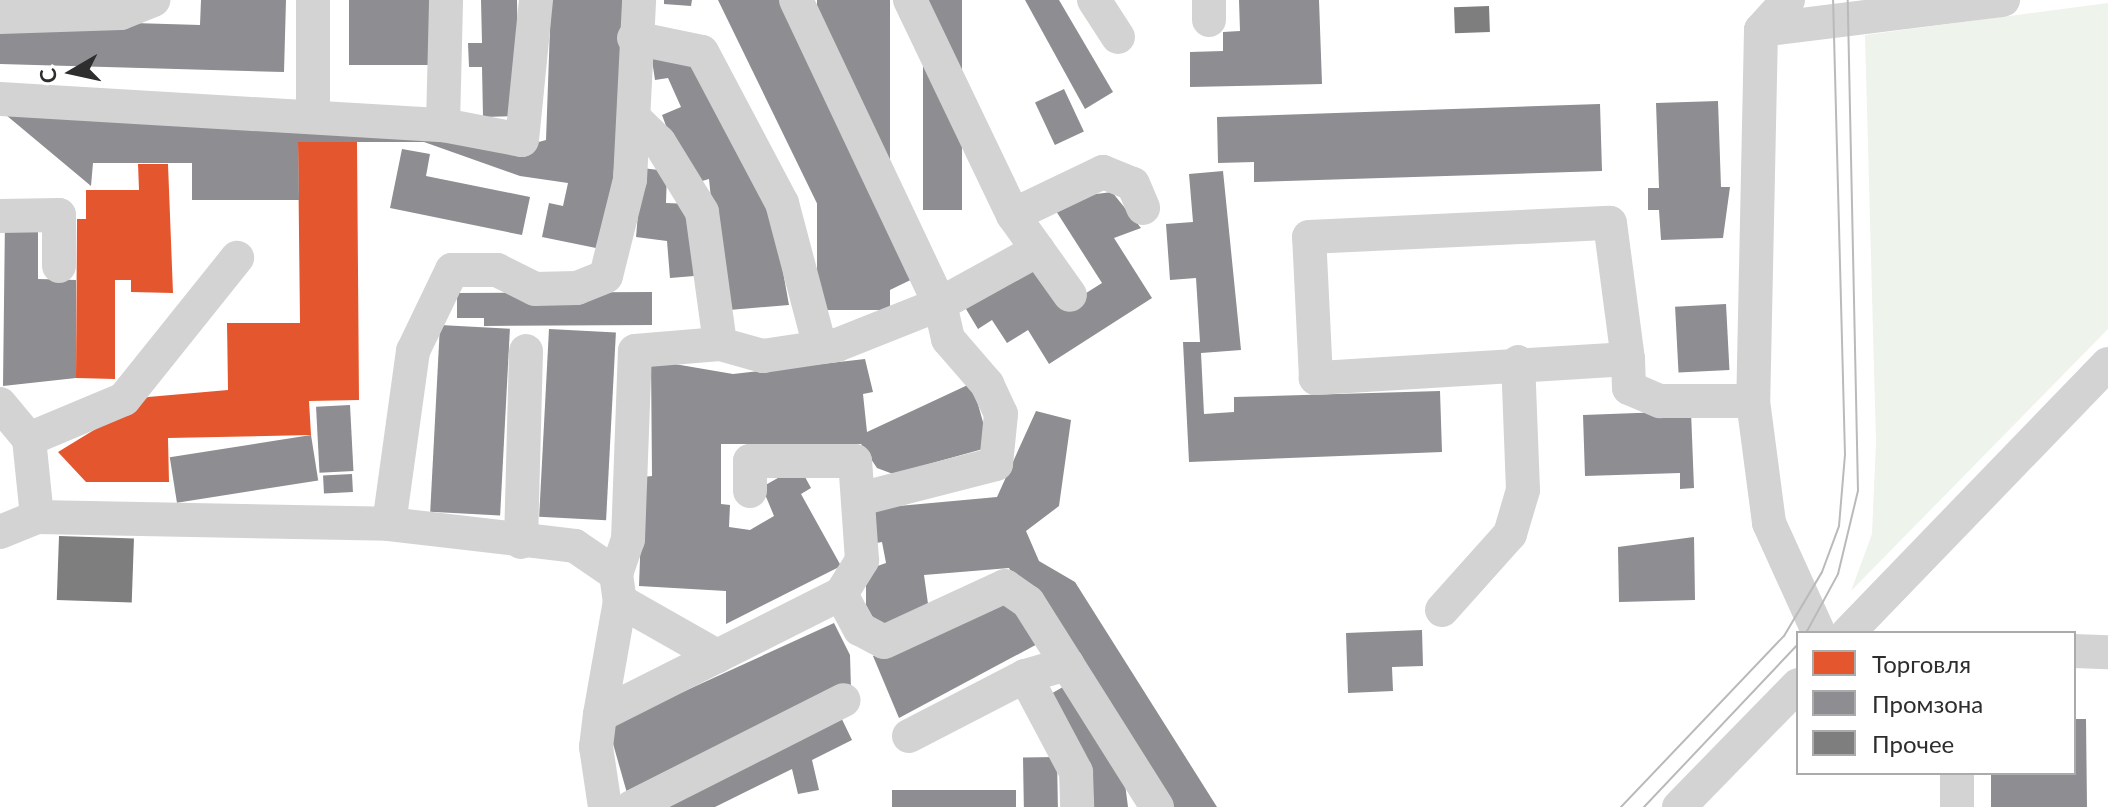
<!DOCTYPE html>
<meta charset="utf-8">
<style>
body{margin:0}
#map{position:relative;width:2108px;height:807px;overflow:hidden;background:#fff;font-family:Lato,sans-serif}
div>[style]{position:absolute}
.green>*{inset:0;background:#eef3ec}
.shops>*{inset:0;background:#e4572e}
.industry>*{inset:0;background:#8d8d92;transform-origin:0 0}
.building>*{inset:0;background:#7e7e7e;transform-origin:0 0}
.minor>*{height:34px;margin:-17px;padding:0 17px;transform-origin:17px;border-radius:17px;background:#d3d3d3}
.tram>*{height:2px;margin:-1px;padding:0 1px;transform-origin:1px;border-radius:1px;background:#bababa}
span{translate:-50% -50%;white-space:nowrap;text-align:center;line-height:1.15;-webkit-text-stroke:8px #fff;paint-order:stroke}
.legend{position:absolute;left:1796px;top:631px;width:280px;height:144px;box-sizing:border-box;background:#fff;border:2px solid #ababab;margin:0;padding:10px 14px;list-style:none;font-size:24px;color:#2e2e2e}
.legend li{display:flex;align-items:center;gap:16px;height:40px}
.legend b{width:40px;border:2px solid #ababab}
.north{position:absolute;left:32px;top:32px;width:80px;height:80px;-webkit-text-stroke:6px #fff;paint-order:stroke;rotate:261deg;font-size:22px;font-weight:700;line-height:32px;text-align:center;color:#2e2e2e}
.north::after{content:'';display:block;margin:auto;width:28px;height:36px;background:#2e2e2e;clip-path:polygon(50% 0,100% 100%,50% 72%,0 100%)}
</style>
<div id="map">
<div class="green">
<i style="clip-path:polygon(2108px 3px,2108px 329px,1851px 591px,1872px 534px,1876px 442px,1865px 35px)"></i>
</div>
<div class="shops">
<i style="clip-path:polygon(298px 142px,357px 142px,359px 400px,309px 401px,311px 435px,168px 438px,169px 482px,86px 482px,58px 452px,148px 397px,228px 390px,227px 323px,300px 323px)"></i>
<i style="clip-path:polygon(138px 164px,168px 164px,173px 293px,131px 292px,131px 280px,115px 280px,115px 379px,76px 378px,77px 219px,86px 219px,86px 190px,139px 190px)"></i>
</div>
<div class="industry">
<i style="clip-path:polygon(201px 0,286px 0,284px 72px,0 64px,0 19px,200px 25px)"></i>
<i style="left:349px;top:0;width:84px;height:65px"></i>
<i style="clip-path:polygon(481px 0,517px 0,519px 116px,483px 117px,482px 67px,469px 67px,468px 43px,482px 43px)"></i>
<i style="clip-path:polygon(551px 0,626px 0,613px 182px,596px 248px,542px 237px,549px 203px,563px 206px,568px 183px,520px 176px,424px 142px,298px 142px,299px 200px,192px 200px,192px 163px,93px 163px,91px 186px,6px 115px,422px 130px,513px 149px,546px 140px)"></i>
<i style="clip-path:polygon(664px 0,692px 0,691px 6px,664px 4px)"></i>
<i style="clip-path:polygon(718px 0,794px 0,923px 274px,865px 302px)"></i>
<i style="left:817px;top:0;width:73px;height:310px"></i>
<i style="left:923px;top:0;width:39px;height:210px"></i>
<i style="clip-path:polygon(1025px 0,1059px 0,1113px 92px,1085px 109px)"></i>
<i style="clip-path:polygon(1239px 0,1319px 0,1322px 84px,1190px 87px,1190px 52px,1223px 51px,1223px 32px,1240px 31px)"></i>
<i style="clip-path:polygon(650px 47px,680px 50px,767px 183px,789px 305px,729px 310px,719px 278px,709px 179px,688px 185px,662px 115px,681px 107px,668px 78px,655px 80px)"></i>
<i style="left:1064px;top:89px;width:47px;height:32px;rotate:65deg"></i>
<i style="clip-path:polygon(1718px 101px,1721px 187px,1730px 187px,1723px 238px,1661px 240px,1659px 210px,1648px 210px,1648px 188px,1659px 188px,1656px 103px)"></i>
<i style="clip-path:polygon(1600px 104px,1602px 171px,1254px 182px,1254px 162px,1218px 163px,1217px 117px)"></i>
<i style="clip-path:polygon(402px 149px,430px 154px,426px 176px,530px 197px,522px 235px,390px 208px)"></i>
<i style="clip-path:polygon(642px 168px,667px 171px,666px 203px,690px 204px,694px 276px,670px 278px,667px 241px,636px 237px)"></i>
<i style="clip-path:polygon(1223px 171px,1241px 350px,1201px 353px,1204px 414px,1234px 412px,1234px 397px,1440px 391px,1442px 452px,1189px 462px,1183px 342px,1200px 342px,1196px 278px,1170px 280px,1166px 224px,1193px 222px,1189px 174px)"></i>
<i style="clip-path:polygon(1112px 192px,1141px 228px,1114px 238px,1152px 298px,1049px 364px,1028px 330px,1007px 343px,992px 320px,978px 329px,963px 304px,1034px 259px,1064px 307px,1102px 283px,1049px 200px)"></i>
<i style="clip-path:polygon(5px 218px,38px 219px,38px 279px,76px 280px,76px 378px,3px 386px)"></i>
<i style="clip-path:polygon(652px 292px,652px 325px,484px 326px,484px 318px,457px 318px,457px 293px)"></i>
<i style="left:1726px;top:304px;width:66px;height:51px;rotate:87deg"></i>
<i style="left:440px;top:325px;width:70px;height:187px;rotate:3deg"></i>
<i style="left:549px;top:329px;width:67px;height:188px;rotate:3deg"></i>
<i style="clip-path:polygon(865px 359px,873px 392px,863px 394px,867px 432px,972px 383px,990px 447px,893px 474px,877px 468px,861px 444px,721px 444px,721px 504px,730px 505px,729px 527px,750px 530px,774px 516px,762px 487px,799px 466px,811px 488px,801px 494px,841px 566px,726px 624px,726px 591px,639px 586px,643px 477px,652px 476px,651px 360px,733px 374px)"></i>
<i style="left:350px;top:405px;width:66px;height:34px;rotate:87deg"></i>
<i style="clip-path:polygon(1036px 411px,1071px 420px,1059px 506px,1026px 531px,1039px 561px,1075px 582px,1217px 807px,1174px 807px,1043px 599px,1020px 588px,1009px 568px,924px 575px,929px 611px,881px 632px,866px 605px,866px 570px,886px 563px,882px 542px,870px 544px,866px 509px,997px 497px)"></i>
<i style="clip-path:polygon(1691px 411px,1694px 488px,1680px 489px,1680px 473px,1585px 476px,1583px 415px)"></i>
<i style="left:311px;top:435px;width:46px;height:143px;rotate:81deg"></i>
<i style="left:352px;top:474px;width:18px;height:29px;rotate:87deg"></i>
<i style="clip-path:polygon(1694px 537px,1695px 600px,1619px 602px,1618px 547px)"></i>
<i style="clip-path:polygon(1006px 598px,1043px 641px,899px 718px,873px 656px)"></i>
<i style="clip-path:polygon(834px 623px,850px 655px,851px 689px,627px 793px,608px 726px)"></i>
<i style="clip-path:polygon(1422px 630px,1423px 666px,1392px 667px,1393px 691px,1348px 693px,1346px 633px)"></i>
<i style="clip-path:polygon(1075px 680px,1124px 776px,1128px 807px,1094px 807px,1091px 775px,1049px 695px)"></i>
<i style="clip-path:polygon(837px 709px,852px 740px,812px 760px,819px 790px,798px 794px,792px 769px,715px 807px,637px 807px)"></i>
<i style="clip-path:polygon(2074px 719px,2086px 719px,2087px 807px,1991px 807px,1991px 773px,2074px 773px)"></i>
<i style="left:1057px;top:757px;width:50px;height:34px;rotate:89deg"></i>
<i style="left:1016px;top:790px;width:17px;height:124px;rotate:90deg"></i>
</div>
<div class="building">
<i style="left:1489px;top:6px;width:26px;height:35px;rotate:88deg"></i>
<i style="left:59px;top:536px;width:75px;height:64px;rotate:2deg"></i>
</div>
<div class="minor">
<i style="left:796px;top:0;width:336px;rotate:64.7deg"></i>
<i style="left:940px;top:304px;width:36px;rotate:77deg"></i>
<i style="left:948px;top:339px;width:60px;rotate:49.1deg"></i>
<i style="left:987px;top:384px;width:33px;rotate:65deg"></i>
<i style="left:1001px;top:414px;width:50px;rotate:95.7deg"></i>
<i style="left:996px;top:464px;width:140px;rotate:165.6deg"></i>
<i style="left:910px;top:0;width:238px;rotate:64.4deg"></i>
<i style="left:1013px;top:215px;width:98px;rotate:54.5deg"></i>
<i style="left:1094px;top:0;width:44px;rotate:57deg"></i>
<i style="left:1209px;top:0;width:20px;rotate:90deg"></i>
<i style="left:1788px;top:0;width:40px;rotate:132deg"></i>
<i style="left:1761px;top:30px;width:371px;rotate:91.2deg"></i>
<i style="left:1753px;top:401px;width:123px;rotate:82.5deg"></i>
<i style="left:1769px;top:523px;width:121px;rotate:65.6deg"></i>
<i style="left:0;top:17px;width:121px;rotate:-1.9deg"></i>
<i style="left:121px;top:13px;width:35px;rotate:-22deg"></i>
<i style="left:1761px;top:30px;width:244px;rotate:-7.1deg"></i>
<i style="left:634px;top:38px;width:69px;rotate:11.6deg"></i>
<i style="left:702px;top:52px;width:171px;rotate:62.1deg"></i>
<i style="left:782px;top:203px;width:149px;rotate:75.2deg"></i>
<i style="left:0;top:99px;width:444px;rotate:3.4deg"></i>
<i style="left:443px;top:125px;width:125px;rotate:-88.6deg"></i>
<i style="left:313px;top:112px;width:112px;rotate:-90deg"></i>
<i style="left:636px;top:120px;width:32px;rotate:44deg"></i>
<i style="left:659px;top:142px;width:82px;rotate:58.4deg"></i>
<i style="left:702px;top:212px;width:133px;rotate:82.2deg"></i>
<i style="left:443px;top:125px;width:80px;rotate:10.8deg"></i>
<i style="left:522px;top:140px;width:141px;rotate:-84.3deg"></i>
<i style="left:1013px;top:215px;width:100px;rotate:-25.5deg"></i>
<i style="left:1103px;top:172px;width:32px;rotate:22deg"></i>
<i style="left:1133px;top:184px;width:26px;rotate:67deg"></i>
<i style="left:0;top:216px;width:59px;rotate:-1deg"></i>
<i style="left:59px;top:215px;width:51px;rotate:90deg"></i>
<i style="left:1628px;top:359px;width:313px;rotate:176.5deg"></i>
<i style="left:1316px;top:378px;width:141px;rotate:-92.8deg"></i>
<i style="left:1309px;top:237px;width:301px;rotate:-2.7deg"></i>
<i style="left:1610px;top:223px;width:137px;rotate:82.5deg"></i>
<i style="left:1628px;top:359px;width:29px;rotate:88deg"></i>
<i style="left:1629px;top:388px;width:34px;rotate:23deg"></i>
<i style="left:1660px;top:401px;width:93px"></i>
<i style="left:0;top:404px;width:45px;rotate:50.4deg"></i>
<i style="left:29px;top:439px;width:78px;rotate:84.1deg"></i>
<i style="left:29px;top:439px;width:103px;rotate:-22.8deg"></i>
<i style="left:124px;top:399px;width:181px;rotate:-51.3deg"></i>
<i style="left:389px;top:524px;width:175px;rotate:-82.1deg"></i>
<i style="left:413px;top:351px;width:90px;rotate:-64.3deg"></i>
<i style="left:452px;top:270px;width:45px"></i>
<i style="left:497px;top:270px;width:42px;rotate:26.6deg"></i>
<i style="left:535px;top:289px;width:42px;rotate:-1.4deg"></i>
<i style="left:577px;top:288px;width:31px;rotate:-22deg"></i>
<i style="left:606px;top:276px;width:99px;rotate:-76deg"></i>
<i style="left:630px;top:180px;width:180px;rotate:-87.1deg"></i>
<i style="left:0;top:532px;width:40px;rotate:-22deg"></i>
<i style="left:37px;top:517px;width:352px;rotate:1.1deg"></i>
<i style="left:389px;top:524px;width:187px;rotate:6.7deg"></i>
<i style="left:575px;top:546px;width:50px;rotate:34.3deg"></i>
<i style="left:616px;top:574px;width:27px;rotate:82deg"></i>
<i style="left:620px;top:601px;width:116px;rotate:100deg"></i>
<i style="left:521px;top:542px;width:191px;rotate:-88.5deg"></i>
<i style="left:616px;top:574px;width:36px;rotate:-71deg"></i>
<i style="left:628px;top:540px;width:189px;rotate:-87.9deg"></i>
<i style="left:635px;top:351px;width:85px;rotate:-4.7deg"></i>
<i style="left:720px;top:344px;width:45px;rotate:15.6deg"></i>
<i style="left:763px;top:356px;width:75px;rotate:-8.5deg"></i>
<i style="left:837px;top:345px;width:111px;rotate:-21.7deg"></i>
<i style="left:940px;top:304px;width:112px;rotate:-28.9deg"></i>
<i style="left:841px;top:594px;width:40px;rotate:62deg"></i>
<i style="left:860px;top:629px;width:27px;rotate:28deg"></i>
<i style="left:884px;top:642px;width:133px;rotate:-24.8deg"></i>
<i style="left:1005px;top:586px;width:28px;rotate:35deg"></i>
<i style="left:1028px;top:602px;width:242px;rotate:57.8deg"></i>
<i style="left:620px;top:601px;width:112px;rotate:29.6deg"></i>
<i style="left:1442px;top:610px;width:102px;rotate:-48.2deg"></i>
<i style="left:1510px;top:534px;width:46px;rotate:-73.5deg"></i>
<i style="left:1523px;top:490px;width:128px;rotate:-92.2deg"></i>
<i style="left:1848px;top:633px;width:374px;rotate:-46deg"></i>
<i style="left:2074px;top:651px;width:34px;rotate:2deg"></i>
<i style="left:1025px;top:676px;width:109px;rotate:62deg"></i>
<i style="left:1076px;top:772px;width:35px;rotate:88deg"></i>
<i style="left:909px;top:736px;width:131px;rotate:-27.3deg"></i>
<i style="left:1025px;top:676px;width:44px;rotate:-15.9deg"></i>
<i style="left:1957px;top:773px;width:34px;rotate:90deg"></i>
<i style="left:605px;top:807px;width:61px;rotate:-98.5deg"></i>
<i style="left:596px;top:747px;width:32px;rotate:-83deg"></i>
<i style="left:600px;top:715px;width:270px;rotate:-26.7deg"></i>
<i style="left:841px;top:594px;width:40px;rotate:-58deg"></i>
<i style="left:862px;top:560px;width:99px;rotate:-94deg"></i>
<i style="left:855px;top:461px;width:105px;rotate:180deg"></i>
<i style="left:750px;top:461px;width:30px;rotate:90deg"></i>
<i style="left:632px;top:807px;width:237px;rotate:-26.8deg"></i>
<i style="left:1679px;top:807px;width:170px;rotate:-45.7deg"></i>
</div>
<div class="tram">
<i style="left:1806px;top:633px;width:67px;rotate:-61.5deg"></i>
<i style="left:1838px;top:574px;width:85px;rotate:-76.5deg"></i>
<i style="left:1858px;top:491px;width:491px;rotate:-91.2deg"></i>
<i style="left:1621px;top:807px;width:236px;rotate:-46.4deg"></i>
<i style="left:1784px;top:636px;width:74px;rotate:-59.3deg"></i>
<i style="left:1822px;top:572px;width:49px;rotate:-69.7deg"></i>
<i style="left:1839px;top:526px;width:71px;rotate:-85.2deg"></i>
<i style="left:1845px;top:455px;width:455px;rotate:-91.5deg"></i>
<i style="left:1644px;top:807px;width:224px;rotate:-46.6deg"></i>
</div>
<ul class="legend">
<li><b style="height:22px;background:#e4572e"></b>Торговля</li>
<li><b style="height:22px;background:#8d8d92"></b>Промзона</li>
<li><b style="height:22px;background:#7e7e7e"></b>Прочее</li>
</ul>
<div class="north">С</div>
</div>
